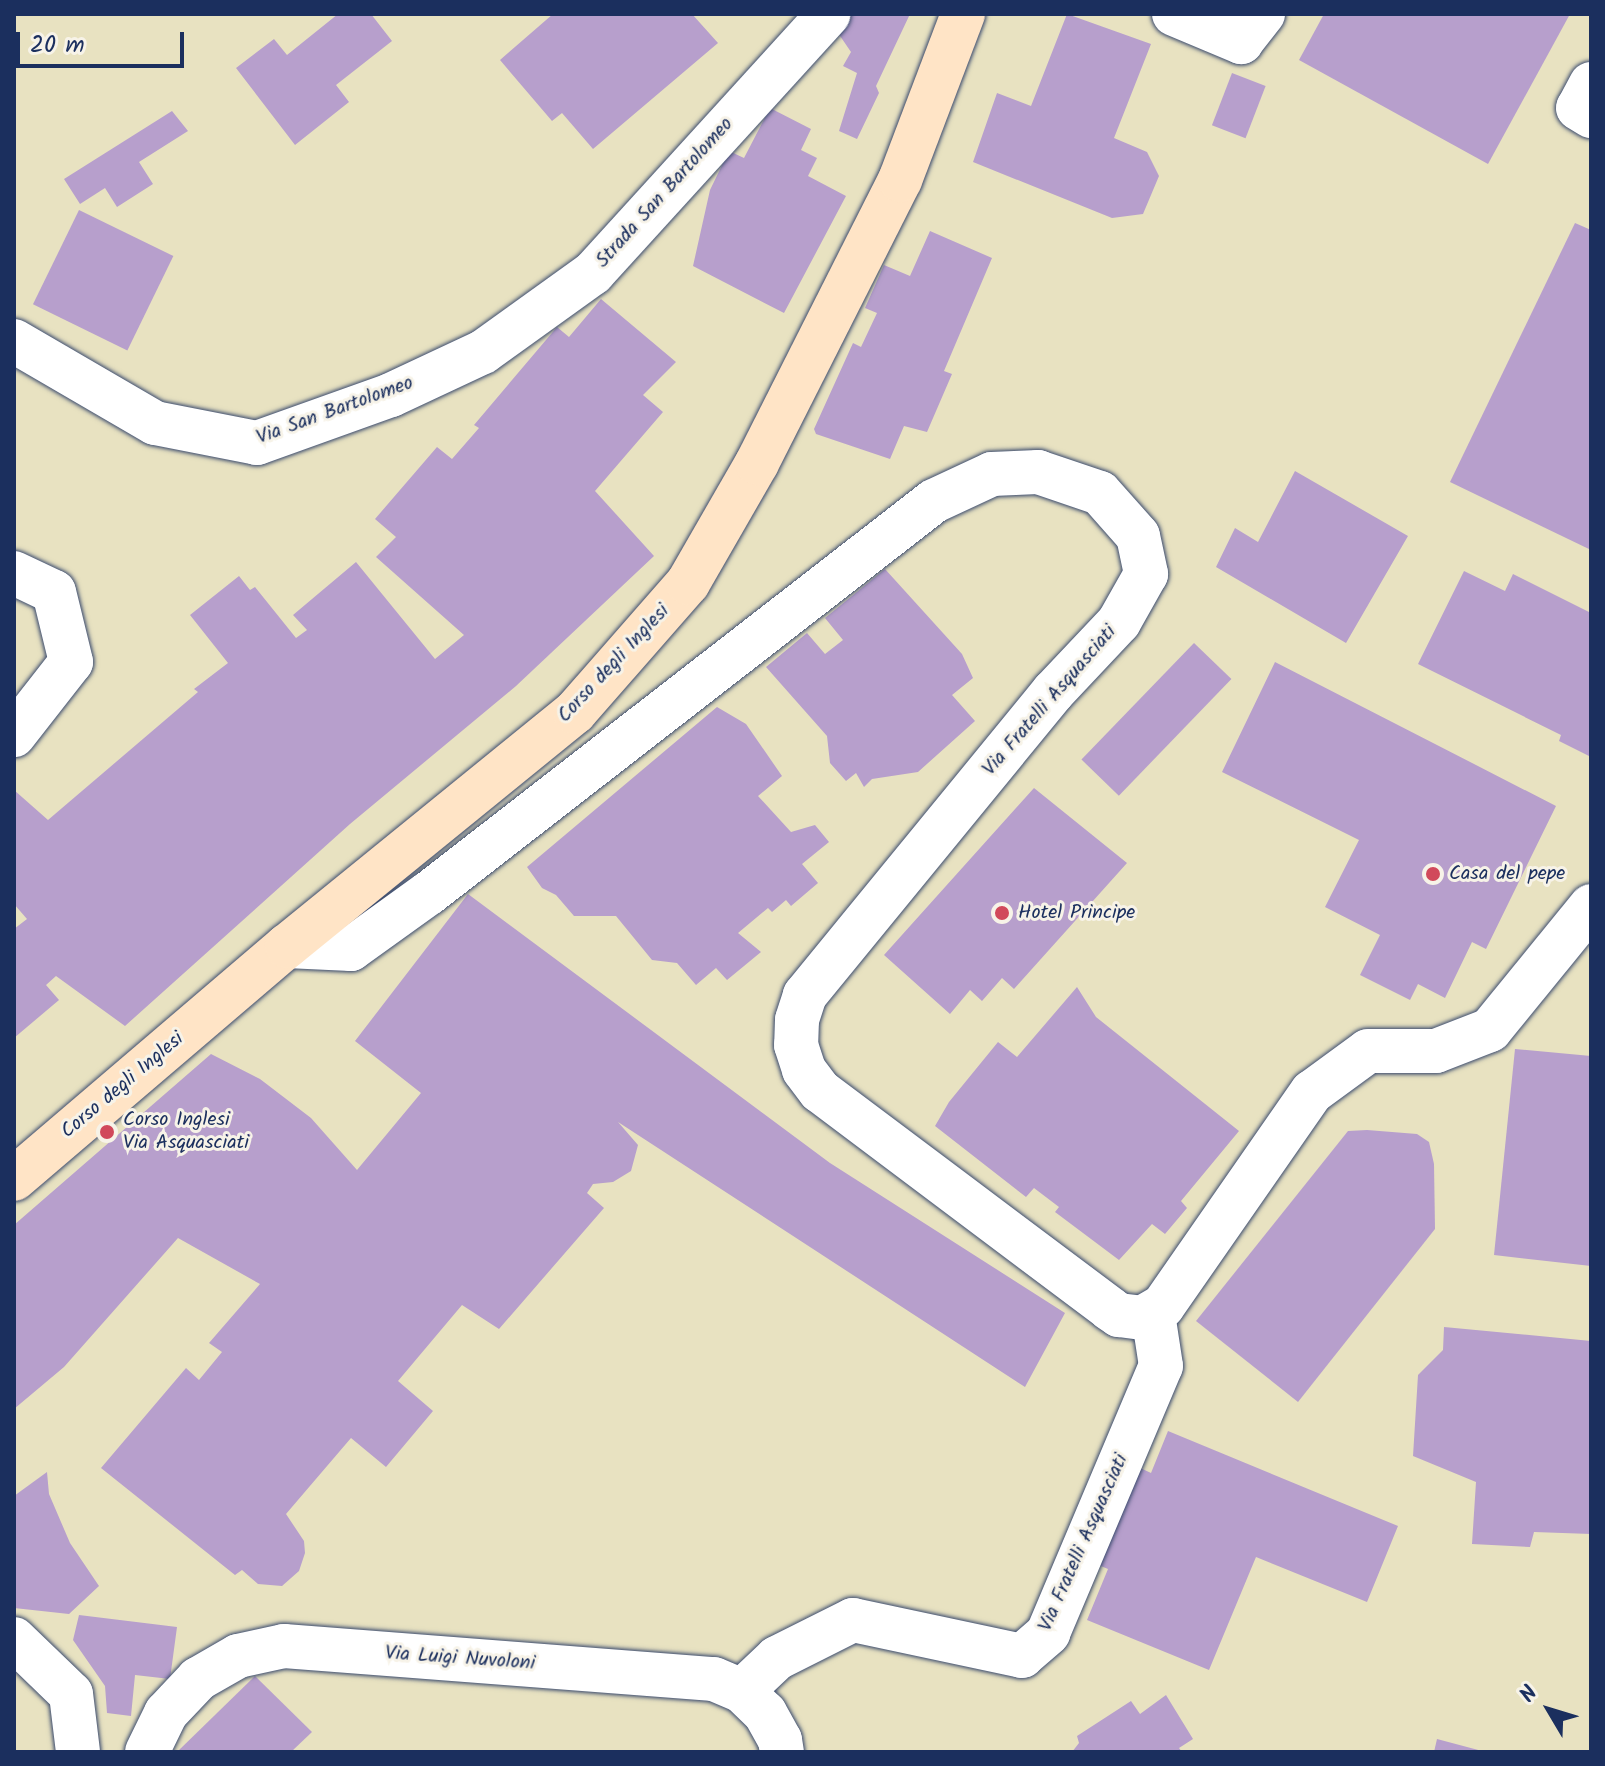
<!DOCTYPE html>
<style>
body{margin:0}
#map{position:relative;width:1605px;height:1766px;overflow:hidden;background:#e8e2c1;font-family:Kalam,sans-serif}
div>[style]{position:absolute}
.building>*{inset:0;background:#b79fcc;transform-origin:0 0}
.roads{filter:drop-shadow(0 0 2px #3a4a6d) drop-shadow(0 0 2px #3a4a6d)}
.street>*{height:44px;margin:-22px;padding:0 22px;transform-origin:22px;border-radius:22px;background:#fff}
.secondary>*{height:44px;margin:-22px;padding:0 22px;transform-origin:22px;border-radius:22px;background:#ffe4c6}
.dots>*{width:22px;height:22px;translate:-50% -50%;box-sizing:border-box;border:4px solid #f7f3e8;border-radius:50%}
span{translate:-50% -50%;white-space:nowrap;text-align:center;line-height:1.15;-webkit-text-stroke:6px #f7f3e8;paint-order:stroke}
.street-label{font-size:20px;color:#1b2f5e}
.poi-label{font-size:20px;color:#1b2f5e}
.left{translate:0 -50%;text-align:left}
.frame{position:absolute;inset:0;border:16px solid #1b2f5e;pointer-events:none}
.north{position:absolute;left:1509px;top:1670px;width:80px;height:80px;-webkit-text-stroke:6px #f7f3e8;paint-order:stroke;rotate:308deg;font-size:22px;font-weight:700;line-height:32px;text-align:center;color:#1b2f5e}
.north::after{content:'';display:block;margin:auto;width:28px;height:36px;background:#1b2f5e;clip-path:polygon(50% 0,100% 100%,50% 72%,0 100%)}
.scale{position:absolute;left:16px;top:32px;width:168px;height:36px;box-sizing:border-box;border:4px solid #1b2f5e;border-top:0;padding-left:10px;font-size:24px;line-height:28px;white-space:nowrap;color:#1b2f5e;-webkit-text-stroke:6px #f7f3e8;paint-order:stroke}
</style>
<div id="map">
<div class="building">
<i style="clip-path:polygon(338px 14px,371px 14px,392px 41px,336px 85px,349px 102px,295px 145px,236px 68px,274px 39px,287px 55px)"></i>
<i style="clip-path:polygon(553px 14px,692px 14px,718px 43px,593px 149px,562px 113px,552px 121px,500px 60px)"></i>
<i style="clip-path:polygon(849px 14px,910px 14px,876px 86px,879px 93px,857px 139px,839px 131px,857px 73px,843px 66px,851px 52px,836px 30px)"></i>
<i style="clip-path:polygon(1067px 14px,1151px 44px,1114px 138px,1147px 152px,1159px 176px,1143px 214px,1112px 218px,973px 162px,997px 93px,1031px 106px)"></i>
<i style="clip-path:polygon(1324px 14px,1570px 14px,1488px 164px,1299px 60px)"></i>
<i style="left:1232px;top:73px;width:36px;height:56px;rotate:21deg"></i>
<i style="clip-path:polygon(770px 108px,811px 129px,801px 150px,817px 158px,808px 176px,846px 196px,784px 313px,693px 266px,710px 190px,729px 151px,744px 158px)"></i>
<i style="clip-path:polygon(172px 111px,188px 131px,139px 162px,153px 184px,117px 207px,105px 188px,80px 204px,64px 179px)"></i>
<i style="left:79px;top:210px;width:105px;height:105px;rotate:26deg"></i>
<i style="clip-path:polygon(1575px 223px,1591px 230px,1591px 550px,1450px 482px)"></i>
<i style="clip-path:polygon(930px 231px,992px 258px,944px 371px,952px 374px,927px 432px,904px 426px,890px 459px,816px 434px,814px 429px,853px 343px,861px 347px,877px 313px,865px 308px,884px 265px,910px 276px)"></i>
<i style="clip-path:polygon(601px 299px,676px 362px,643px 395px,663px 412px,595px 491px,654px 556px,516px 686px,350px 824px,125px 1026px,56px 976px,46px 985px,59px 1000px,14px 1038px,14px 929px,27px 919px,14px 904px,14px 790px,48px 820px,198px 692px,194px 689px,228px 663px,190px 615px,239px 576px,250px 590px,255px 587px,296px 638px,307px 630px,293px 615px,356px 562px,435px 659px,464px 635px,376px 557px,396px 537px,375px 519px,437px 447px,452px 459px,479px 428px,474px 425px,557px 327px,569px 337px)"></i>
<i style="clip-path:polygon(1295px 471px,1408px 536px,1346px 643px,1216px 567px,1235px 528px,1258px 542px)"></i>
<i style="clip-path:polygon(885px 569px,962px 654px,973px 678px,952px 695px,975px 721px,918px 772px,872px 779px,864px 787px,856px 773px,846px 781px,830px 763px,827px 736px,766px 667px,807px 633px,825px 654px,843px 640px,825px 618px)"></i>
<i style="clip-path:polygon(1464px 571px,1505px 591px,1513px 574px,1591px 613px,1591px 757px,1559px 741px,1561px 735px,1418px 664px)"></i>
<i style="left:1194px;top:643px;width:52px;height:162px;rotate:44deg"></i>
<i style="clip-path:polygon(1275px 662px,1556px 806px,1486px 949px,1472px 942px,1445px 998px,1418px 984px,1410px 1000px,1360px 975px,1380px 935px,1325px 907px,1359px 840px,1222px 772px)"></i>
<i style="clip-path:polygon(717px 707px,746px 724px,782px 776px,758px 796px,791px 832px,815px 825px,829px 842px,802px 864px,818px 883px,791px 906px,786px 900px,772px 912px,768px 908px,738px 933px,761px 952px,727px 980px,716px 968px,696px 985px,677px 963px,652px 960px,616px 916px,574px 916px,556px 895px,542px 888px,527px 867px)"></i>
<i style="clip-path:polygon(1034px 788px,1127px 863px,1014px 989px,1002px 978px,982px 1001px,970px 990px,950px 1014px,884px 955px)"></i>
<i style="clip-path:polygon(468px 894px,830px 1163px,1065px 1313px,1025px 1387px,618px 1122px,638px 1145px,631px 1171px,613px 1182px,593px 1184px,587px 1193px,604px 1208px,499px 1329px,462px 1305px,398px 1381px,433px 1411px,386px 1467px,351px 1438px,286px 1514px,304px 1541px,305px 1553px,299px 1571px,282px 1586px,258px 1584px,242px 1570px,235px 1575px,101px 1468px,186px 1368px,199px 1380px,222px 1352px,209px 1343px,260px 1284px,178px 1238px,64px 1367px,14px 1409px,14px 1225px,211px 1054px,260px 1079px,311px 1118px,357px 1170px,421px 1093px,355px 1041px)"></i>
<i style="clip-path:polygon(1077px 987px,1096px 1017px,1239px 1131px,1181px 1201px,1187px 1208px,1165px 1234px,1152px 1224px,1119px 1260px,1055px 1212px,1059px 1207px,1034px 1188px,1026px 1197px,935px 1126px,949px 1102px,998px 1042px,1017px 1057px)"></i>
<i style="clip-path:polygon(1515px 1049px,1591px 1056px,1591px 1266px,1494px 1255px)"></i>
<i style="clip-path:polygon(1367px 1130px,1417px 1134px,1429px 1142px,1434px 1164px,1435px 1229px,1298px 1402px,1196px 1321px,1348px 1131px)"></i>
<i style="clip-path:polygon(1444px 1327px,1591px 1341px,1591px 1534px,1534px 1532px,1530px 1547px,1472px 1544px,1476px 1482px,1413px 1456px,1418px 1375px,1443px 1350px)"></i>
<i style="clip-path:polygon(1168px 1431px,1398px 1526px,1367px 1602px,1256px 1557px,1209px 1670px,1087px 1620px,1108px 1569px,1096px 1564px,1136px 1466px,1151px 1473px)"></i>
<i style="clip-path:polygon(47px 1472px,49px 1494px,70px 1543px,99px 1586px,69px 1614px,14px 1608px,14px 1496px)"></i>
<i style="clip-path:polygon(79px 1615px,177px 1627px,170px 1679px,135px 1675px,131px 1716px,107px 1713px,105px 1686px,73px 1640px)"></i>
<i style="clip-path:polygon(255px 1676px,312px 1732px,291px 1752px,177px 1752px)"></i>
<i style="clip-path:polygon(1166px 1695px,1193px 1739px,1179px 1748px,1182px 1752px,1072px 1752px,1079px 1743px,1077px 1736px,1131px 1701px,1140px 1714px)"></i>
<i style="clip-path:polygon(1437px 1739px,1482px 1751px,1481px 1752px,1434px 1752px)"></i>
</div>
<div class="roads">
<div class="street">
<i style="left:1174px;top:14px;width:73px;rotate:22.7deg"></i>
<i style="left:1241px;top:42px;width:36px;rotate:-52deg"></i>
<i style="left:1591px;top:84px;width:27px;rotate:118deg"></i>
<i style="left:1578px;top:108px;width:15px;rotate:32deg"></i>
<i style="left:14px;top:341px;width:163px;rotate:30.2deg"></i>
<i style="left:155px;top:423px;width:104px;rotate:11.1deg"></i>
<i style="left:257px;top:443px;width:142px;rotate:-19.7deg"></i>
<i style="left:391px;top:395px;width:102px;rotate:-25.1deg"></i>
<i style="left:483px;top:352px;width:135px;rotate:-35.7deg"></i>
<i style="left:593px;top:273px;width:350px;rotate:-47.7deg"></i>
<i style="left:14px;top:573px;width:44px;rotate:25.4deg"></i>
<i style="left:54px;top:592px;width:72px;rotate:76.3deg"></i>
<i style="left:71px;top:662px;width:93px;rotate:128deg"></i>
<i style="left:287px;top:946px;width:64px;rotate:2.7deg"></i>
<i style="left:351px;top:949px;width:96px;rotate:-35.7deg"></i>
<i style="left:429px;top:893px;width:639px;rotate:-37.82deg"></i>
<i style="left:934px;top:501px;width:64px;rotate:-25deg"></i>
<i style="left:992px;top:474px;width:46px;rotate:-2.5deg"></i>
<i style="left:1038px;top:472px;width:65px;rotate:18.7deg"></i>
<i style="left:1100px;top:493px;width:57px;rotate:48.5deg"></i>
<i style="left:1138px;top:536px;width:39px;rotate:78deg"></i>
<i style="left:1146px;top:574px;width:55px;rotate:119.4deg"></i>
<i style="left:1119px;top:622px;width:96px;rotate:133.3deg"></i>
<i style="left:1053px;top:692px;width:392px;rotate:129.3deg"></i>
<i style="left:805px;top:995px;width:26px;rotate:108deg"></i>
<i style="left:797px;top:1020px;width:25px;rotate:92deg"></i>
<i style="left:796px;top:1045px;width:26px;rotate:72deg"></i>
<i style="left:804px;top:1070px;width:26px;rotate:53deg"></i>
<i style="left:820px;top:1091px;width:363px;rotate:36.9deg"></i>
<i style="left:1110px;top:1309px;width:11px;rotate:34deg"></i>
<i style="left:1119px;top:1315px;width:23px;rotate:7deg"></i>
<i style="left:1142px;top:1318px;width:24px;rotate:-30deg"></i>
<i style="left:1163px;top:1306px;width:261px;rotate:-55.2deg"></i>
<i style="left:1312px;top:1092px;width:69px;rotate:-36.2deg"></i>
<i style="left:1368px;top:1051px;width:68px"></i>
<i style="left:1436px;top:1051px;width:58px;rotate:-21.3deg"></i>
<i style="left:1490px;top:1030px;width:160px;rotate:-50.8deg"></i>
<i style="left:14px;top:1639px;width:79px;rotate:44deg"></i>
<i style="left:71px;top:1694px;width:58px;rotate:83.1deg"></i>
<i style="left:742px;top:1691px;width:48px;rotate:-43.3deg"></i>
<i style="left:777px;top:1658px;width:85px;rotate:-26.6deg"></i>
<i style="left:853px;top:1620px;width:173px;rotate:12deg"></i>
<i style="left:1022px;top:1656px;width:35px;rotate:-41deg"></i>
<i style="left:1048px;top:1633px;width:290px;rotate:-67.1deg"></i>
<i style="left:1161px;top:1366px;width:53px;rotate:-98.7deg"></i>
<i style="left:147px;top:1752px;width:43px;rotate:-64deg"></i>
<i style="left:166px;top:1713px;width:47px;rotate:-46.7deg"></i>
<i style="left:198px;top:1679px;width:46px;rotate:-29.9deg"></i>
<i style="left:238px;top:1656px;width:47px;rotate:-12.3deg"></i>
<i style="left:284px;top:1646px;width:431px;rotate:4.4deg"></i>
<i style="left:714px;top:1679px;width:30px;rotate:23deg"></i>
<i style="left:742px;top:1691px;width:32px;rotate:44deg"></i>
<i style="left:765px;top:1713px;width:31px;rotate:61deg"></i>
<i style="left:780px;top:1740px;width:12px;rotate:81deg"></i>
</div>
<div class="secondary">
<i style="left:14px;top:1179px;width:359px;rotate:-40.5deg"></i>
<i style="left:287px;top:946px;width:371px;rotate:-39.1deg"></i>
<i style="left:575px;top:712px;width:171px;rotate:-48.8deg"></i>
<i style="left:688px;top:583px;width:138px;rotate:-60.1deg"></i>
<i style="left:757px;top:463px;width:317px;rotate:-63.2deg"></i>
<i style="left:900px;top:180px;width:178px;rotate:-69.2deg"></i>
</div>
</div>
<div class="dots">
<i style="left:1433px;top:874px;background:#d1495b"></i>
<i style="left:1002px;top:913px;background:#d1495b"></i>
<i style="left:107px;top:1132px;background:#d1495b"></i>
</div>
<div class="street-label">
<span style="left:665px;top:193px;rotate:-48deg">Strada San Bartolomeo</span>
<span style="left:335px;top:411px;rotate:-20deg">Via San Bartolomeo</span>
<span style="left:614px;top:664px;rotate:-47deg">Corso degli Inglesi</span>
<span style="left:1050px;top:701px;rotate:-49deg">Via Fratelli Asquasciati</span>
<span style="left:123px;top:1086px;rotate:-40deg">Corso degli Inglesi</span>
<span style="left:1084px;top:1543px;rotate:-66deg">Via Fratelli Asquasciati</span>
<span style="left:460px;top:1659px;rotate:4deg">Via Luigi Nuvoloni</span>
</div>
<div class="poi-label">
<span class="left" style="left:1449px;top:874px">Casa del pepe</span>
<span class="left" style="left:1018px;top:913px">Hotel Principe</span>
<span class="left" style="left:123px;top:1132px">Corso Inglesi<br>Via Asquasciati</span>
</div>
<div class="frame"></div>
<div class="north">N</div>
<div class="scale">20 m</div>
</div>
